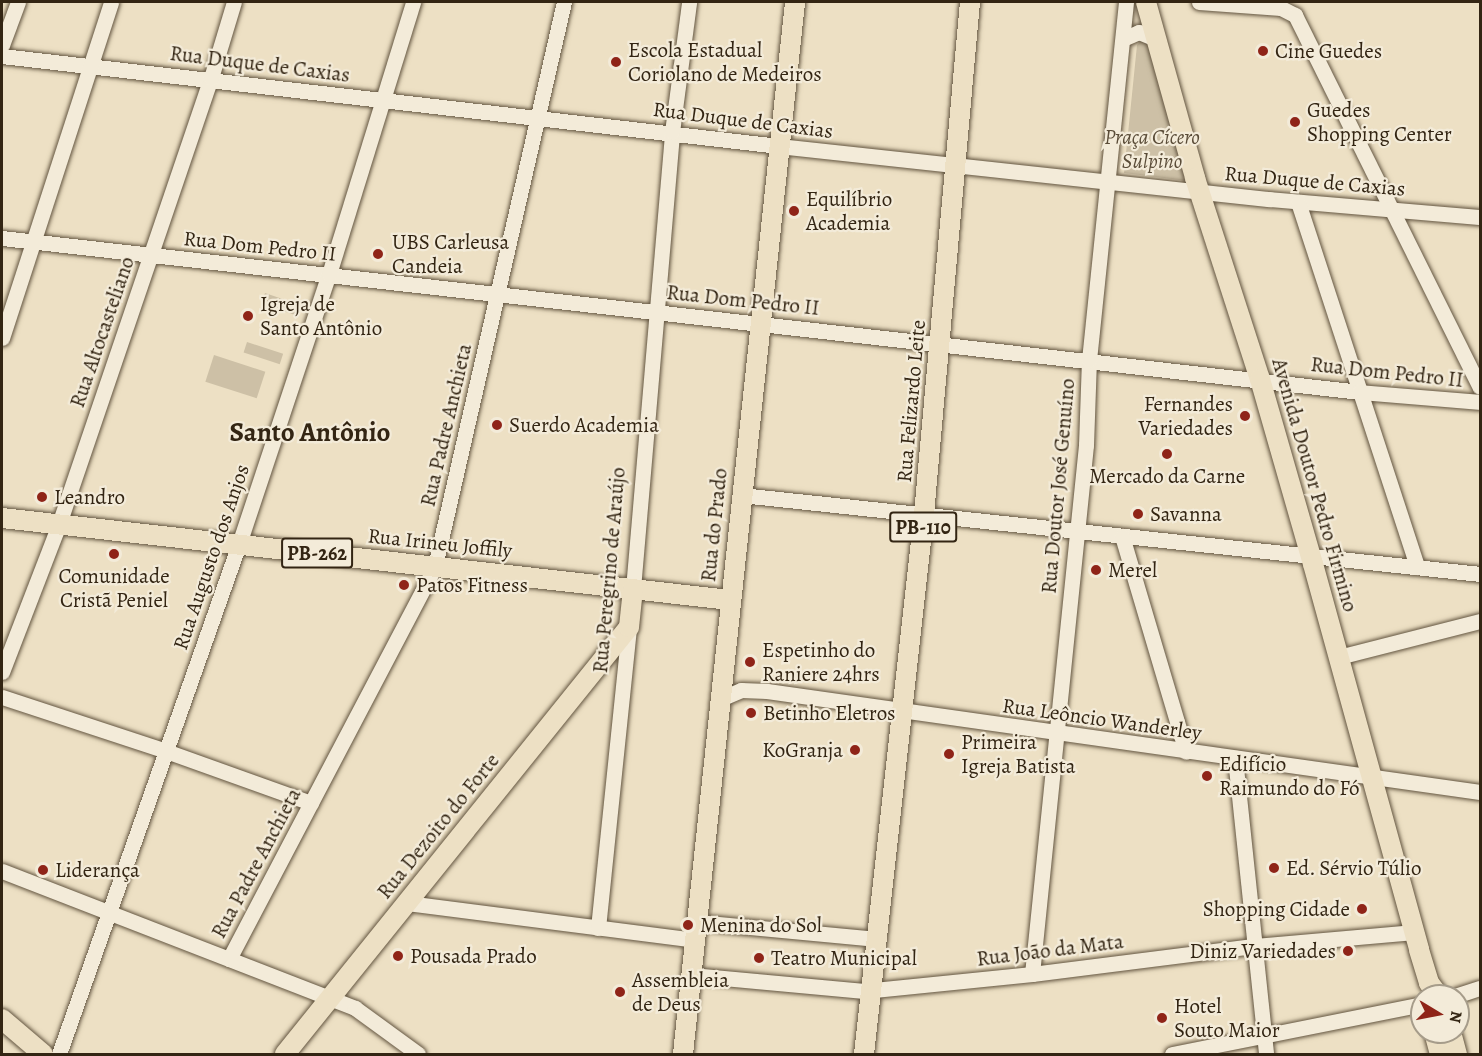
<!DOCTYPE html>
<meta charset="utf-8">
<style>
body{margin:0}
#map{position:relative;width:1482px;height:1056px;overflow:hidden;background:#ede0c4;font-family:Alegreya,serif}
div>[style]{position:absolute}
.green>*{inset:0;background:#cdc0a6;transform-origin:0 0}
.roads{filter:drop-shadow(0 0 2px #62543f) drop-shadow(0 0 2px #62543f)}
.minor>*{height:15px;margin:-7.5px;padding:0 7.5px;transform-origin:7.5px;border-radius:7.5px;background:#f3ebd9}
.major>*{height:20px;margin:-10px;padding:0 10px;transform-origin:10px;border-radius:10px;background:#ede0c4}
.dots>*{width:16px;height:16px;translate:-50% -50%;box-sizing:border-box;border:3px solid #f3ebd9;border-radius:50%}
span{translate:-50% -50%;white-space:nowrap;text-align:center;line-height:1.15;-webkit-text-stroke:4.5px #f3ebd9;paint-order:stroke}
.shield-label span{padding:2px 4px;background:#f3ebd9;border:2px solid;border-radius:4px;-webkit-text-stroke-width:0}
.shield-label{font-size:20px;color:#332513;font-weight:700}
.poi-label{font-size:21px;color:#332513}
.left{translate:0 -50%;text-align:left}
.right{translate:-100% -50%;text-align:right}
.street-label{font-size:21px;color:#332513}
.park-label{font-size:21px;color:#5a4c38;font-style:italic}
.district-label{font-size:27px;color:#332513;font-weight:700}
.frame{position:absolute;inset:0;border:3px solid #332513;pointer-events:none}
.north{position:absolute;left:1410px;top:984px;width:60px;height:60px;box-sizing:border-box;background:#f3ebd9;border:2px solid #a69c8a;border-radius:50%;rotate:100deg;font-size:16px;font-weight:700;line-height:24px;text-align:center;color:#332513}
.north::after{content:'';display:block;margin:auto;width:21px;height:27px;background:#8f2418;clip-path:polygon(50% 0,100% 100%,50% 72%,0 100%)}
</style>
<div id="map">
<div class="green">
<i style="clip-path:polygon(1142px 40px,1149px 41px,1188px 181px,1124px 173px,1137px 45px)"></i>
<i style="left:265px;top:293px;width:37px;height:11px;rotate:19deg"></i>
<i style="left:247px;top:342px;width:38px;height:11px;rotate:18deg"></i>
<i style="left:214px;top:355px;width:54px;height:28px;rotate:18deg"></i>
</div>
<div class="roads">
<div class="minor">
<i style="left:1199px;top:2px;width:82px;rotate:4.2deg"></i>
<i style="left:1281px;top:8px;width:16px;rotate:27deg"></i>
<i style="left:1295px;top:15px;width:415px;rotate:63.6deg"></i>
<i style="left:1123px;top:39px;width:17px;rotate:-24deg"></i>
<i style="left:1139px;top:32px;width:21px;rotate:23deg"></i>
<i style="left:2px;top:45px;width:46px;rotate:-69.6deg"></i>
<i style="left:2px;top:56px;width:782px;rotate:6.61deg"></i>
<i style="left:779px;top:146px;width:493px;rotate:6.2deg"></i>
<i style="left:1269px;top:199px;width:212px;rotate:4.9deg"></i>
<i style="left:1298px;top:202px;width:384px;rotate:71.9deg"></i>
<i style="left:2px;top:238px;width:1366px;rotate:6.47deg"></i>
<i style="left:1359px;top:392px;width:121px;rotate:4.7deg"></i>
<i style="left:2px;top:338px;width:353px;rotate:-72deg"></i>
<i style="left:741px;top:495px;width:743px;rotate:6.1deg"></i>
<i style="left:1122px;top:536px;width:225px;rotate:73.5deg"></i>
<i style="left:633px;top:589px;width:459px;rotate:-85.1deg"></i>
<i style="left:672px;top:132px;width:131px;rotate:-82.5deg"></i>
<i style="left:1339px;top:657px;width:146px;rotate:-14.3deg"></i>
<i style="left:2px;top:672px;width:159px;rotate:-68.9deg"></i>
<i style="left:59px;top:524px;width:471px;rotate:-71.2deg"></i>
<i style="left:211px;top:78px;width:79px;rotate:-73.2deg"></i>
<i style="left:2px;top:697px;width:173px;rotate:18.2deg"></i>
<i style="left:166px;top:751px;width:154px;rotate:19.7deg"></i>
<i style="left:720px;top:699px;width:23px;rotate:-23deg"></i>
<i style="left:741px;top:690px;width:26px;rotate:2deg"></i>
<i style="left:767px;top:691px;width:720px;rotate:8.06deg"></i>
<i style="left:1235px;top:758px;width:298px;rotate:84deg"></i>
<i style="left:2px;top:871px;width:379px;rotate:21.2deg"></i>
<i style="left:355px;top:1008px;width:78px;rotate:36.1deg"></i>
<i style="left:407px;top:903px;width:290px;rotate:7.3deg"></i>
<i style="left:697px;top:922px;width:181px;rotate:5.4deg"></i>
<i style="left:598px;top:928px;width:303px;rotate:-84.1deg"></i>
<i style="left:229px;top:959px;width:444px;rotate:-62.3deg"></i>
<i style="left:435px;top:566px;width:579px;rotate:-77.12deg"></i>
<i style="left:1032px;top:974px;width:532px;rotate:-84.17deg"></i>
<i style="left:1086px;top:445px;width:85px;rotate:-88deg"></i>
<i style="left:1089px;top:360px;width:360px;rotate:-84.1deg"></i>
<i style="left:691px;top:975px;width:174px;rotate:5.3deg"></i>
<i style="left:864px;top:991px;width:169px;rotate:-5.8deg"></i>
<i style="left:1032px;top:974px;width:225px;rotate:-7.2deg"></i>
<i style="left:1255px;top:946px;width:160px;rotate:-5deg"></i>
<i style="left:1455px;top:996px;width:26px;rotate:-18deg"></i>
<i style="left:59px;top:1054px;width:541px;rotate:-70.56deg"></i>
<i style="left:239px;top:544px;width:285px;rotate:-71.6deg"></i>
<i style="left:329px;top:274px;width:285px;rotate:-72.8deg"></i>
<i style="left:1172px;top:1054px;width:255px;rotate:-11.3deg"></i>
</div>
<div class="major">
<i style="left:1146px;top:2px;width:183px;rotate:74.4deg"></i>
<i style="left:1195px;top:178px;width:211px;rotate:72.1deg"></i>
<i style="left:1260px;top:379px;width:192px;rotate:74deg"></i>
<i style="left:1313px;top:564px;width:400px;rotate:74.6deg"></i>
<i style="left:1419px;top:950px;width:34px;rotate:73deg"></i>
<i style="left:1429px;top:983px;width:16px;rotate:52deg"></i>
<i style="left:2px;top:518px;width:733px;rotate:6.43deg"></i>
<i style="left:2px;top:1019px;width:54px;rotate:40.5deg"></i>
<i style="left:1434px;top:1032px;width:23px;rotate:75deg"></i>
<i style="left:1451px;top:1032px;width:23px;rotate:75deg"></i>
<i style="left:285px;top:1054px;width:548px;rotate:-51.14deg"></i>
<i style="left:629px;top:627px;width:38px;rotate:-84deg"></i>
<i style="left:683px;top:1054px;width:1058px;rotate:-83.92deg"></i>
<i style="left:864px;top:1054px;width:543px;rotate:-83.66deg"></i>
<i style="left:924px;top:514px;width:514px;rotate:-84.87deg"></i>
</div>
</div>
<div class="dots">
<i style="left:1263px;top:51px;background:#8f2418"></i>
<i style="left:616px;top:62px;background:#8f2418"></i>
<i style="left:1295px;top:122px;background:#8f2418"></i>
<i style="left:794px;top:211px;background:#8f2418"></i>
<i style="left:378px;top:254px;background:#8f2418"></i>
<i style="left:248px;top:316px;background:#8f2418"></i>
<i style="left:1245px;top:416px;background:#8f2418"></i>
<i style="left:497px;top:425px;background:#8f2418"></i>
<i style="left:1167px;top:454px;background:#8f2418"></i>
<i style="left:42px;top:497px;background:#8f2418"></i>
<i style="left:1138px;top:514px;background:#8f2418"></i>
<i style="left:114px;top:554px;background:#8f2418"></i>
<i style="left:1096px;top:570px;background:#8f2418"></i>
<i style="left:404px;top:585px;background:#8f2418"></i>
<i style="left:750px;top:662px;background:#8f2418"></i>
<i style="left:751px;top:713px;background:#8f2418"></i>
<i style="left:855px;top:750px;background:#8f2418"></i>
<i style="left:949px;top:754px;background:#8f2418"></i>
<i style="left:1207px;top:776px;background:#8f2418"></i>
<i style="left:1274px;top:868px;background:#8f2418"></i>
<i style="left:43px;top:870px;background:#8f2418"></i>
<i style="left:1362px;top:909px;background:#8f2418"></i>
<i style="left:688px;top:925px;background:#8f2418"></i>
<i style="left:1348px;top:951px;background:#8f2418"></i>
<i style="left:398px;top:956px;background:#8f2418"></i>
<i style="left:759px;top:958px;background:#8f2418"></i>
<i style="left:620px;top:992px;background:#8f2418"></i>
<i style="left:1162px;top:1018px;background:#8f2418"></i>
</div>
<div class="shield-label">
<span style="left:923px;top:527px">PB-110</span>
<span style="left:317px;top:553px">PB-262</span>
</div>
<div class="poi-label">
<span class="left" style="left:628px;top:62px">Escola Estadual<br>Coriolano de Medeiros</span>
<span class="left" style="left:1275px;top:51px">Cine Guedes</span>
<span class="left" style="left:1307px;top:122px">Guedes<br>Shopping Center</span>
<span class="left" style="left:806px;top:211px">Equilíbrio<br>Academia</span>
<span class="left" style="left:392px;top:254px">UBS Carleusa<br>Candeia</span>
<span class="left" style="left:260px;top:316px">Igreja de<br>Santo Antônio</span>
<span class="right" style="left:1233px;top:416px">Fernandes<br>Variedades</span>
<span class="left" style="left:509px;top:425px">Suerdo Academia</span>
<span style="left:1167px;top:476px">Mercado da Carne</span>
<span class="left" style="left:54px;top:497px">Leandro</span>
<span class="left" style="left:1150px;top:514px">Savanna</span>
<span class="left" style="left:1108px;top:570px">Merel</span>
<span style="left:114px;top:588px">Comunidade<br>Cristã Peniel</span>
<span class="left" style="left:416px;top:585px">Patos Fitness</span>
<span class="left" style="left:762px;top:662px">Espetinho do<br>Raniere 24hrs</span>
<span class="left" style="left:763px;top:713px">Betinho Eletros</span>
<span class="left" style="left:961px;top:754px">Primeira<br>Igreja Batista</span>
<span class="right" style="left:843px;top:750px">KoGranja</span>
<span class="left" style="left:1219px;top:776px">Edifício<br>Raimundo do Fó</span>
<span class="left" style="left:1286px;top:868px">Ed. Sérvio Túlio</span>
<span class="left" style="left:55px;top:870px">Liderança</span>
<span class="right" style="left:1350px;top:909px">Shopping Cidade</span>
<span class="left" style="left:700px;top:925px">Menina do Sol</span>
<span class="right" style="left:1336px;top:951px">Diniz Variedades</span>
<span class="left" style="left:410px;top:956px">Pousada Prado</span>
<span class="left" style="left:771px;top:958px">Teatro Municipal</span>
<span class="left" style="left:632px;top:992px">Assembleia<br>de Deus</span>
<span class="left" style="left:1174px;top:1018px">Hotel<br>Souto Maior</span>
</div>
<div class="street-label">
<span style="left:260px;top:64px;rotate:7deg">Rua Duque de Caxias</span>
<span style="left:743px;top:120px;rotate:7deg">Rua Duque de Caxias</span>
<span style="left:1315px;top:181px;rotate:5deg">Rua Duque de Caxias</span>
<span style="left:260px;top:246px;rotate:6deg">Rua Dom Pedro II</span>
<span style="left:743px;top:300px;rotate:6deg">Rua Dom Pedro II</span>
<span style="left:102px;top:332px;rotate:-71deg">Rua Altocasteliano</span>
<span style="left:1387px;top:372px;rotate:6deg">Rua Dom Pedro II</span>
<span style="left:911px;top:401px;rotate:-85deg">Rua Felizardo Leite</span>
<span style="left:446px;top:425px;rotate:-77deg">Rua Padre Anchieta</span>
<span style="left:1315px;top:485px;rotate:74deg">Avenida Doutor Pedro Firmino</span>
<span style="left:1058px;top:486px;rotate:-85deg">Rua Doutor José Genuíno</span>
<span style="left:714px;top:525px;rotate:-84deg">Rua do Prado</span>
<span style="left:440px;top:543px;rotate:6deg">Rua Irineu Joffily</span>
<span style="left:211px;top:557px;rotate:-71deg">Rua Augusto dos Anjos</span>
<span style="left:609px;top:570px;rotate:-85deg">Rua Peregrino de Araújo</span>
<span style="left:1102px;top:719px;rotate:8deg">Rua Leôncio Wanderley</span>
<span style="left:438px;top:826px;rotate:-51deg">Rua Dezoito do Forte</span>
<span style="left:256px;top:863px;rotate:-62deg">Rua Padre Anchieta</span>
<span style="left:1050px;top:950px;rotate:-7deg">Rua João da Mata</span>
</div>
<div class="park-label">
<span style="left:1152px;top:149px">Praça Cícero<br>Sulpino</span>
</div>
<div class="district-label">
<span style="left:310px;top:433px">Santo Antônio</span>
</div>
<div class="frame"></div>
<div class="north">N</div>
</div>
